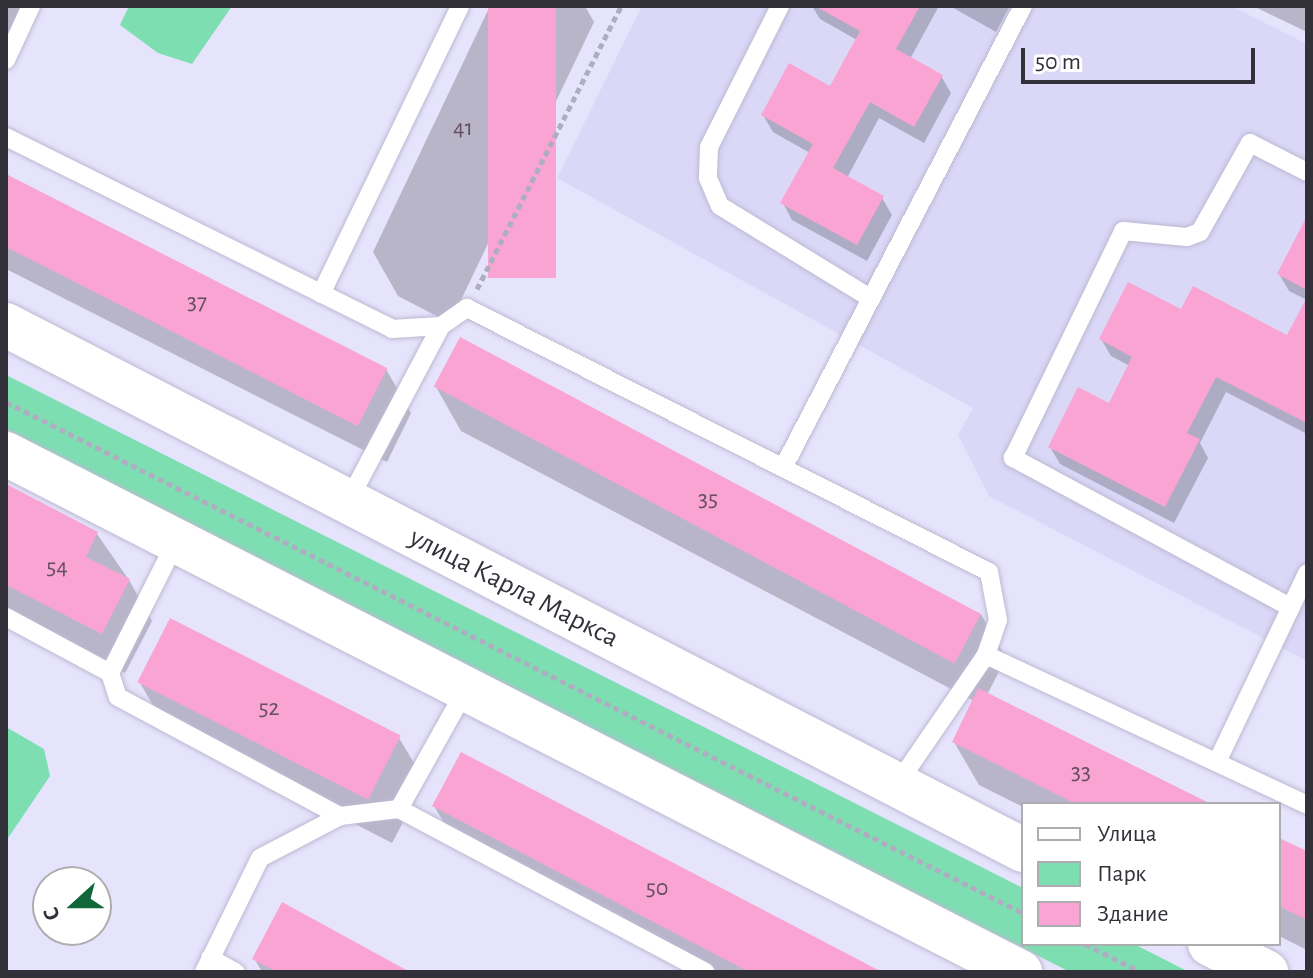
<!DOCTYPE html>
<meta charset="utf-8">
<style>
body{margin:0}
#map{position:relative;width:1313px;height:978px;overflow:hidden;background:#e6e3fc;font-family:"Alegreya Sans",sans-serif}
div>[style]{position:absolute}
.built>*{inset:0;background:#dad7f7}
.green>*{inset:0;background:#7ddeb2}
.shadow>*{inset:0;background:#0003}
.building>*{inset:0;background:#f9a4d2;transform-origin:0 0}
.path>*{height:5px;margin-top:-2.5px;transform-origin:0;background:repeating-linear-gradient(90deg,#afadc1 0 6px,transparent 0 10px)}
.roads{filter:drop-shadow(0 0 2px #bcb9d2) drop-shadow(0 0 2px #bcb9d2)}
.service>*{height:18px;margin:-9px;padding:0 9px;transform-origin:9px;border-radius:9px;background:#fff}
.tertiary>*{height:44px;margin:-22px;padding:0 22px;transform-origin:22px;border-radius:22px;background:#fff}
span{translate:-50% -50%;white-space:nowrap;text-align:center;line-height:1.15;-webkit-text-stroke:6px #fff;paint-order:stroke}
.number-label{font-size:24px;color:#644e60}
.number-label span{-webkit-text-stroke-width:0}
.street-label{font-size:28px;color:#32313a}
.frame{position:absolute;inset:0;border:8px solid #32313a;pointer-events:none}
.legend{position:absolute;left:1021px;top:802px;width:260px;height:144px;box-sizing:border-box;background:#fff;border:2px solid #adadb0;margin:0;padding:10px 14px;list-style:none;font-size:24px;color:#32313a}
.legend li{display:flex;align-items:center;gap:16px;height:40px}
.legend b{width:40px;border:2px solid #adadb0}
.north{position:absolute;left:32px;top:866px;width:80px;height:80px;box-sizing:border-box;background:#fff;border:2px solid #adadb0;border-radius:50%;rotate:249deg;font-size:22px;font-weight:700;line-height:32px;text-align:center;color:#32313a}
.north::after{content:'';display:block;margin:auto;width:28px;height:36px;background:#0f673a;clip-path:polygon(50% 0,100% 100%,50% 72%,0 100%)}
.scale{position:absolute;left:1021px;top:48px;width:234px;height:36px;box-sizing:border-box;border:4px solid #32313a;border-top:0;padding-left:10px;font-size:24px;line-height:28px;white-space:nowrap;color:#32313a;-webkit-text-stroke:6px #fff;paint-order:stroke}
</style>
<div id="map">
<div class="built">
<i style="clip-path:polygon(642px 6px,1231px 6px,1307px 44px,1307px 661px,989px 496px,958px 435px,973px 408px,557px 178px)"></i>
</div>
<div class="green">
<i style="clip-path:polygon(129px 6px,232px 6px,192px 64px,158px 53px,120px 25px)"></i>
<i style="clip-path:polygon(6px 375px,1023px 888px,1023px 944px,1134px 944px,1189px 972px,1070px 972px,6px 429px)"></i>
<i style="clip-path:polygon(6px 727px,44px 749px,50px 776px,6px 841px)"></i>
</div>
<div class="shadow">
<i style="clip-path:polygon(6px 6px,29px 6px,6px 53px)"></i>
<i style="clip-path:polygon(490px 6px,585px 6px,594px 22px,450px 323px,398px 296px,373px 252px)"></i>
<i style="clip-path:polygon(812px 6px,939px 6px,910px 59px,941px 76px,951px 93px,924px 143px,879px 118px,847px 178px,882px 198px,892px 215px,867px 261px,792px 220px,783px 203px,810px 153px,773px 132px,763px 115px,830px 89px,857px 40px,820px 19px)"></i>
<i style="clip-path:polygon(950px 6px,1010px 6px,996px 32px)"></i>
<i style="clip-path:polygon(1253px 6px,1307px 6px,1307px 32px)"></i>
<i style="clip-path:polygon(6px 177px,386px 369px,411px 413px,387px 462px,6px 269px)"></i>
<i style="clip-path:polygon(1307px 220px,1307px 300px,1289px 291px,1279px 274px)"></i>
<i style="clip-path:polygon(1307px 301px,1307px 434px,1226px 392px,1200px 443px,1208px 458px,1174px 523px,1060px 464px,1050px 447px,1110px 406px,1130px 366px,1111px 356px,1101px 339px,1182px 311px,1288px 338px)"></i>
<i style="clip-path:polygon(436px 387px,981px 614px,1006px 658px,987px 695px,1207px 804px,1023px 807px,979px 785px,954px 742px,974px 701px,461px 431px)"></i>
<i style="clip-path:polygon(6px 486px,97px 534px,129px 580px,152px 621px,125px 673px,6px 612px)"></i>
<i style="clip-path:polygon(140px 683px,399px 738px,425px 781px,392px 843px,165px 726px)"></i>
<i style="clip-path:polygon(434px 806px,878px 972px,693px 972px,460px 850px)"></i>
<i style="clip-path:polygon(1279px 840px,1307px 854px,1307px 950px,1279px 936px)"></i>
<i style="clip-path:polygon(254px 958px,406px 972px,262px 972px)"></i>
</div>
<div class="building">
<i style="left:488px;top:6px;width:68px;height:272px"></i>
<i style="clip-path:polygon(815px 6px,920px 6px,896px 49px,943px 75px,914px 127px,870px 102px,833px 168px,884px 196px,857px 245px,780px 203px,813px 144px,761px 115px,789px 63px,830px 86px,860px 31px)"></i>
<i style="left:6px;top:174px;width:428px;height:65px;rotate:27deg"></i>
<i style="clip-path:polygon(1307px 216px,1307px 290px,1277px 274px)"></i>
<i style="clip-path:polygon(1128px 282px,1181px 309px,1193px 286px,1287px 335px,1307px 297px,1307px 423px,1216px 377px,1187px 433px,1200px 439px,1165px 507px,1048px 447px,1078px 387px,1109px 403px,1132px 357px,1099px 339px)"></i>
<i style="left:460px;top:337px;width:590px;height:56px;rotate:28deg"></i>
<i style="clip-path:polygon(6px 484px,98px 532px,86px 557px,130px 579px,102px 634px,6px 585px)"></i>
<i style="left:170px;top:618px;width:259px;height:72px;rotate:27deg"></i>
<i style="clip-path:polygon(978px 688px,1211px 804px,1076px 804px,952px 742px)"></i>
<i style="clip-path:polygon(461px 752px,882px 972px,749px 972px,432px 806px)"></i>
<i style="clip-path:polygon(1279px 838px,1307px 851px,1307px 920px,1279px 906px)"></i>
<i style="clip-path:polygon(282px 902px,410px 972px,277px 972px,252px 959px)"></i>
</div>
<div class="path">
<i style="left:477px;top:289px;width:318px;rotate:-63deg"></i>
<i style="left:6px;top:402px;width:1138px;rotate:26.68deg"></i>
<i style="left:1085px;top:944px;width:63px;rotate:26.6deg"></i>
</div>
<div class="roads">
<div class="service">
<i style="left:780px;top:6px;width:158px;rotate:116.7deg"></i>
<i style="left:709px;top:147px;width:31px;rotate:92deg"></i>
<i style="left:708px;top:178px;width:30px;rotate:67deg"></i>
<i style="left:720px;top:206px;width:176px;rotate:31.5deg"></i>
<i style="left:6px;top:60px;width:60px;rotate:-65.2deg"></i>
<i style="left:6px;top:137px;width:431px;rotate:26.4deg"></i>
<i style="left:392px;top:329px;width:49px;rotate:-3.5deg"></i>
<i style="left:441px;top:326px;width:199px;rotate:117.9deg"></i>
<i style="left:321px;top:294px;width:320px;rotate:-64.2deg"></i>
<i style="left:441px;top:326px;width:32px;rotate:-35deg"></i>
<i style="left:467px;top:308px;width:585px;rotate:26.83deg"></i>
<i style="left:989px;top:572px;width:49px;rotate:79.4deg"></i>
<i style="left:998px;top:620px;width:37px;rotate:109deg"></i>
<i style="left:783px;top:468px;width:521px;rotate:-62.55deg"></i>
<i style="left:1290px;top:607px;width:315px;rotate:-151.7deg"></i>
<i style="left:1013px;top:458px;width:252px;rotate:-64.1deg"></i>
<i style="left:1123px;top:231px;width:64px;rotate:5.4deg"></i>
<i style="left:1187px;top:237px;width:14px;rotate:-21deg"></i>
<i style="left:1200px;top:232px;width:102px;rotate:-60.7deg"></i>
<i style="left:1250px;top:143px;width:64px;rotate:27deg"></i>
<i style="left:6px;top:617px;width:118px;rotate:28.3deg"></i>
<i style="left:110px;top:673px;width:25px;rotate:72deg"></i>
<i style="left:118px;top:697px;width:252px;rotate:28.2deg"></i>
<i style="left:110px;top:673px;width:147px;rotate:-63.3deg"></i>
<i style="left:1218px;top:760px;width:207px;rotate:-64.5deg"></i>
<i style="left:896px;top:786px;width:159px;rotate:-55.5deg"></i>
<i style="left:986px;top:655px;width:354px;rotate:25deg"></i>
<i style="left:399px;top:809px;width:347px;rotate:28deg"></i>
<i style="left:210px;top:958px;width:29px;rotate:29deg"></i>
<i style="left:204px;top:972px;width:127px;rotate:-63.8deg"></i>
<i style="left:260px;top:858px;width:90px;rotate:-27.7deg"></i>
<i style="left:340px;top:816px;width:59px;rotate:-6.8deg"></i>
<i style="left:399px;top:809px;width:137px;rotate:-60.8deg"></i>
</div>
<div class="tertiary">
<i style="left:6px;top:325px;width:1145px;rotate:27.3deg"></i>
<i style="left:6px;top:454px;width:1139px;rotate:27.06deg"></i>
<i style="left:1210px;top:944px;width:63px;rotate:26.6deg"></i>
</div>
</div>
<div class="number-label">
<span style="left:463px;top:129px">41</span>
<span style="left:197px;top:303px">37</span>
<span style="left:708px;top:500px">35</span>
<span style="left:57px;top:568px">54</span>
<span style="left:269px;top:709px">52</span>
<span style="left:1081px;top:773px">33</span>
<span style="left:657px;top:889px">50</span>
</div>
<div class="street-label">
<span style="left:514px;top:588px;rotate:27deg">улица Карла Маркса</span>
</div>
<div class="frame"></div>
<ul class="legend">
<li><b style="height:10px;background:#fff"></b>Улица</li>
<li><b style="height:22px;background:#7ddeb2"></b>Парк</li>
<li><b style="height:22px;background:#f9a4d2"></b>Здание</li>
</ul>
<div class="north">С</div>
<div class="scale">50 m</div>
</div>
